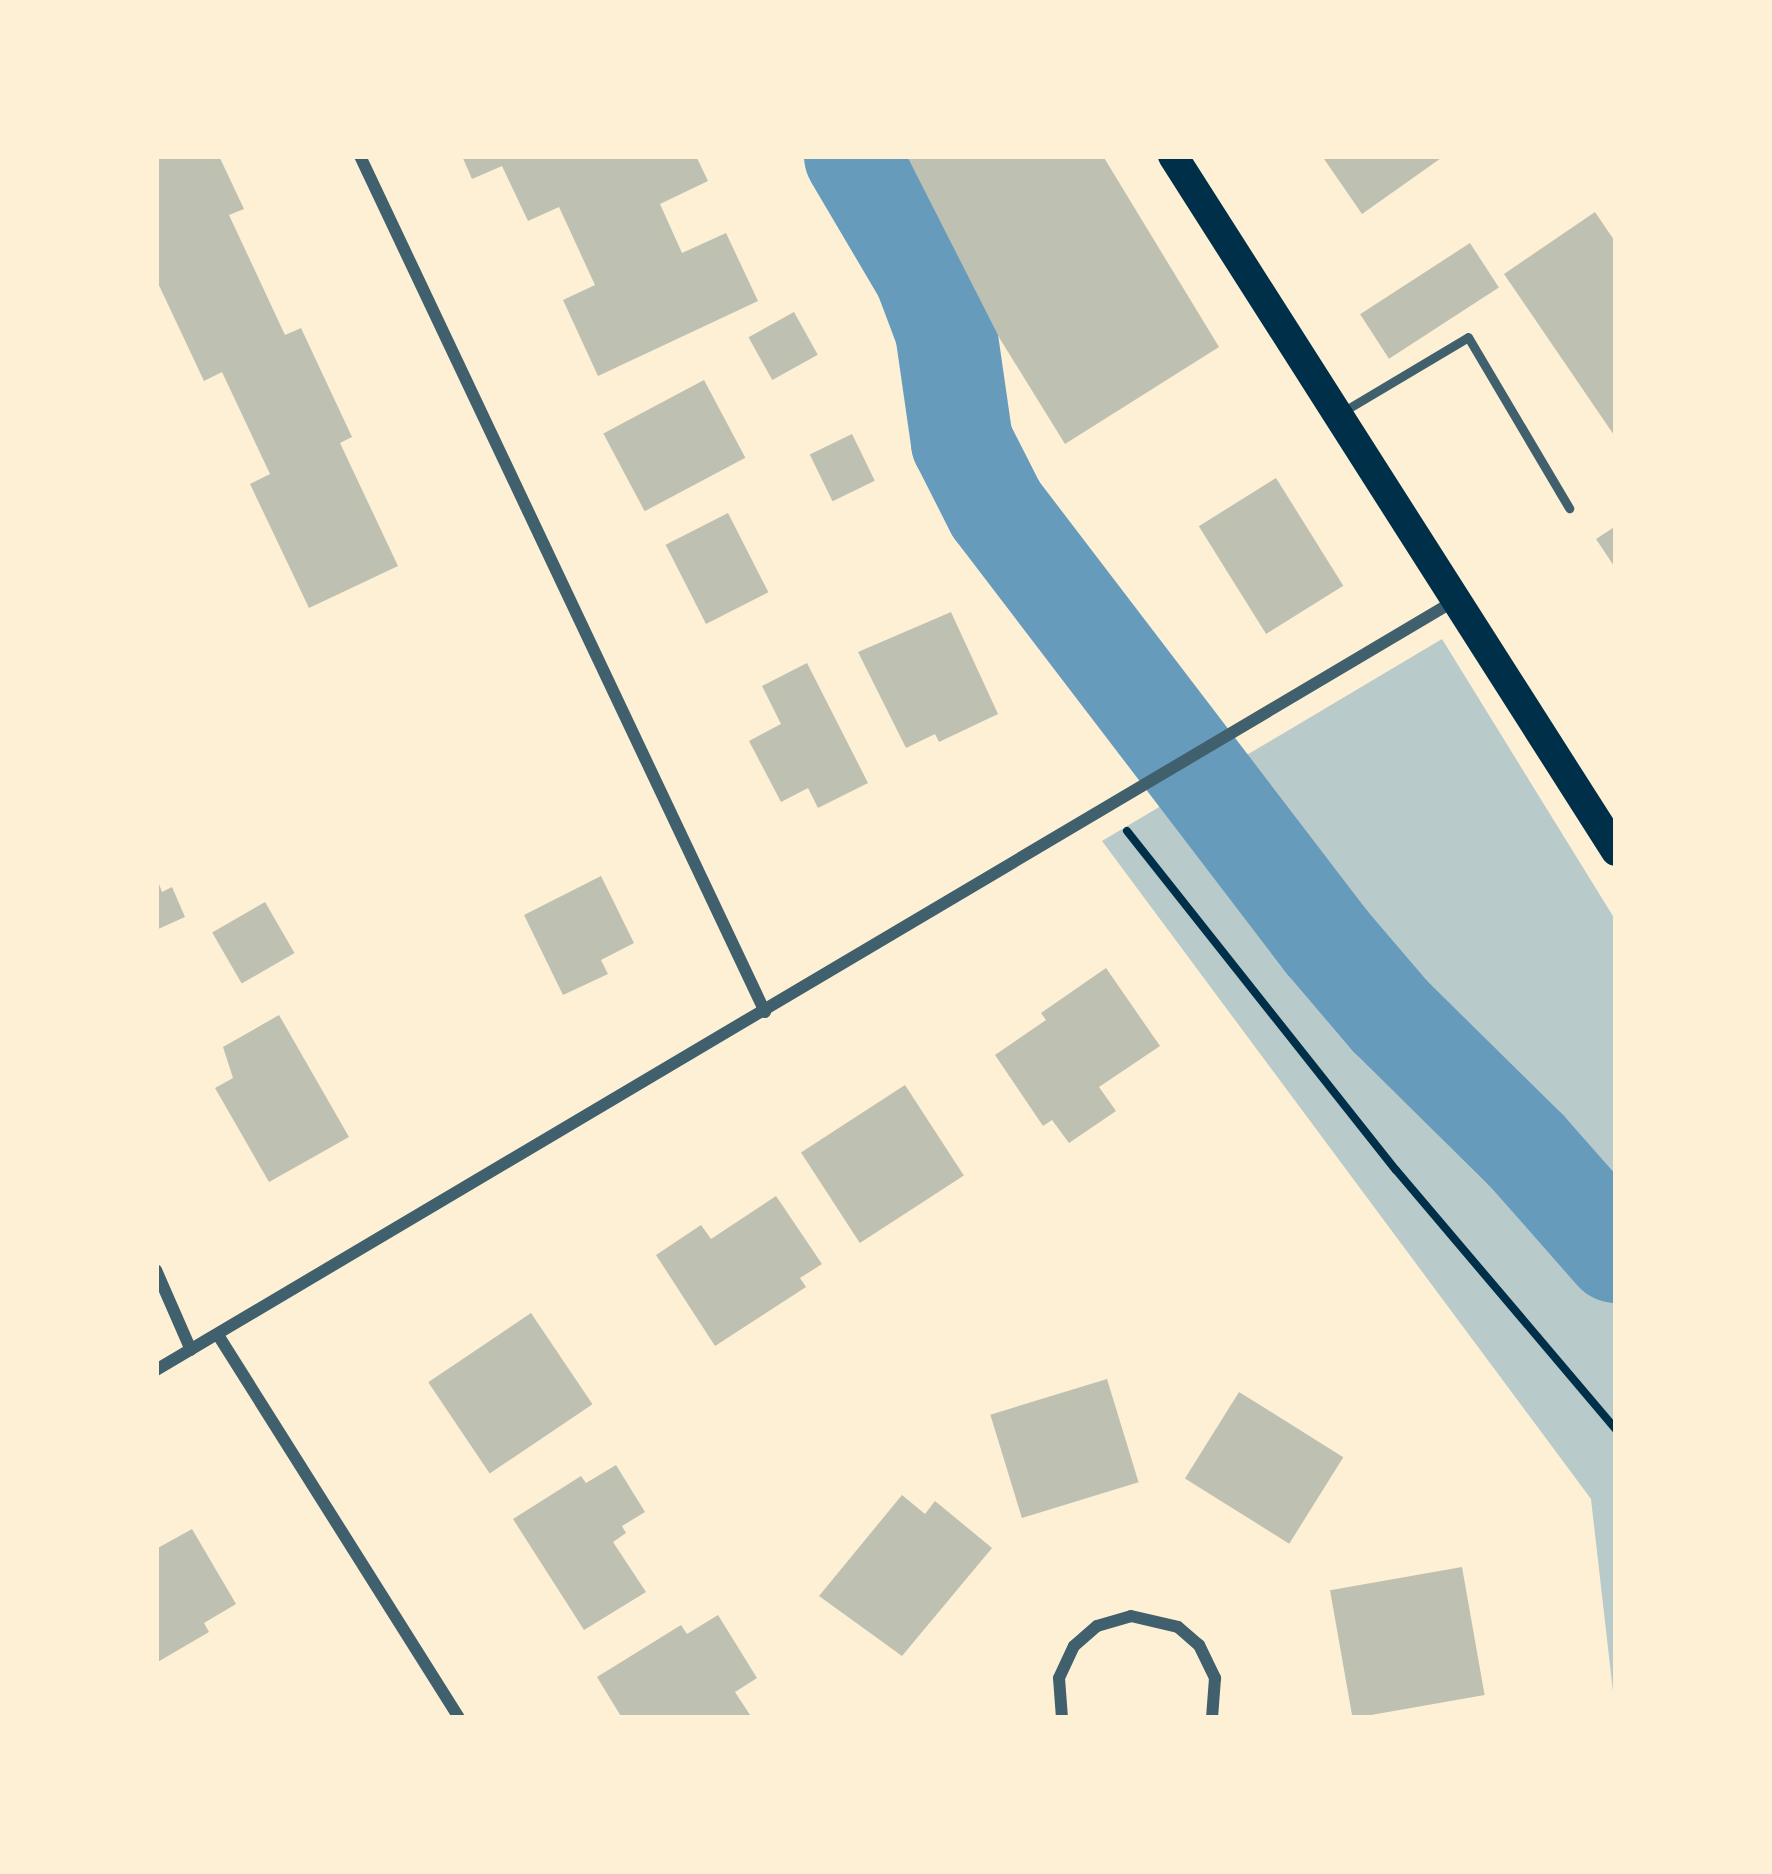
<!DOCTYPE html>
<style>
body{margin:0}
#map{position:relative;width:1772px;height:1874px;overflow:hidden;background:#fdf0d5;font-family:Quicksand,sans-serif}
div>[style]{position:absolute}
.green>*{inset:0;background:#b9caca}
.river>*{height:102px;margin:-51px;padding:0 51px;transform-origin:51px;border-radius:51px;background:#669bbc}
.building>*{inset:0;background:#bec0b2;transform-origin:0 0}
.path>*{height:8px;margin:-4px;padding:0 4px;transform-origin:4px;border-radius:4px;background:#003049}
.service>*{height:9px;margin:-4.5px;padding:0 4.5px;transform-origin:4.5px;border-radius:4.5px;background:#3f606c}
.minor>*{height:12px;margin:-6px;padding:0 6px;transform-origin:6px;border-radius:6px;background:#3f606c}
.primary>*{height:30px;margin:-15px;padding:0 15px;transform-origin:15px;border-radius:15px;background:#003049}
span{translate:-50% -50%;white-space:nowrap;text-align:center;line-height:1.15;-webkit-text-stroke:10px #fdf0d5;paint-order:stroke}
.frame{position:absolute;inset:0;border:159px solid #fdf0d5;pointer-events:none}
</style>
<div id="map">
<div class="green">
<i style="clip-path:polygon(1442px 639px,1616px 921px,1616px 1718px,1591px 1499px,1102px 841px)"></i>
</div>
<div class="river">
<i style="left:855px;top:156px;width:138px;rotate:59.5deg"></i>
<i style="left:925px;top:275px;width:60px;rotate:69.4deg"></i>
<i style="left:946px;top:331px;width:112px;rotate:81.8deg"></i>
<i style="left:962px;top:442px;width:75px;rotate:63.1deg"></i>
<i style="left:996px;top:509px;width:544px;rotate:52.62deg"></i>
<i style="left:1326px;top:941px;width:99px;rotate:49.5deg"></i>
<i style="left:1390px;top:1016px;width:191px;rotate:44.6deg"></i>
<i style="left:1526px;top:1150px;width:136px;rotate:48.6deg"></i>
</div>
<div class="building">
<i style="clip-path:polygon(156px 156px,219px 156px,244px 209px,229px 215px,285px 335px,301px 328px,352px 437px,340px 443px,398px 566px,309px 608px,250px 484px,270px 474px,222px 372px,204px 381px,156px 279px)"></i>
<i style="clip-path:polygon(462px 156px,696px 156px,708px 181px,660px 204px,682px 253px,726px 233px,758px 301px,598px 376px,563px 300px,595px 285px,559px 207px,528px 221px,502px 166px,472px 179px)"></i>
<i style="clip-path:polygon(907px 156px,1103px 156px,1219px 347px,1065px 444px,1000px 339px)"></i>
<i style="clip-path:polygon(1322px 156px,1444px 156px,1362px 214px)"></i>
<i style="clip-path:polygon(1595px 212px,1616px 243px,1616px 438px,1504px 274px)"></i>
<i style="left:1470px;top:243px;width:53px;height:131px;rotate:57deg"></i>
<i style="left:794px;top:312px;width:49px;height:52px;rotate:61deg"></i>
<i style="left:704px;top:380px;width:88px;height:114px;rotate:62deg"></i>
<i style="left:852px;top:434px;width:52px;height:47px;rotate:64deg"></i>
<i style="left:1276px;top:478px;width:127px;height:91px;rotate:58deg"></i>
<i style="left:728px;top:513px;width:89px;height:70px;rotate:63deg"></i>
<i style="clip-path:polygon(1616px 526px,1616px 569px,1596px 539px)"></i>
<i style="clip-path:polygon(951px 612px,998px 714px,939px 742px,935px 734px,906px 748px,858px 652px)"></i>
<i style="clip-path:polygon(807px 663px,868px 783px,818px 808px,808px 788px,781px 802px,749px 741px,781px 724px,762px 686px)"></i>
<i style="clip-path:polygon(156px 876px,162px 892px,172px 887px,185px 917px,156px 930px)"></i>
<i style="clip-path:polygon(601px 876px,634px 943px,601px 960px,608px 974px,563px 995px,524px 915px)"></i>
<i style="left:265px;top:902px;width:59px;height:61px;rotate:60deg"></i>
<i style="clip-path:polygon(1106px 968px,1160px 1046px,1099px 1087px,1116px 1111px,1069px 1143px,1052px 1120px,1043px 1126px,995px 1055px,1046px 1020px,1041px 1013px)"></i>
<i style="clip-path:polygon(279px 1015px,349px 1137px,269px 1182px,215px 1088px,233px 1078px,223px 1047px)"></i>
<i style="left:905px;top:1085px;width:108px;height:124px;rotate:57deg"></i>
<i style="clip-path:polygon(776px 1196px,822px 1264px,800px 1278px,806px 1287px,715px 1346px,656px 1255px,701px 1225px,711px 1239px)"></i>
<i style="left:531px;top:1313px;width:110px;height:124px;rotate:56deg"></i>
<i style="left:1107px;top:1379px;width:108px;height:122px;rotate:73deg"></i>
<i style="left:1239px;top:1392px;width:123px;height:102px;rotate:32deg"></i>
<i style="clip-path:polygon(616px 1465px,645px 1512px,622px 1526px,626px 1533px,613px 1542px,646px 1592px,584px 1630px,513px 1519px,581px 1476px,586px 1483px)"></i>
<i style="clip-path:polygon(902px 1495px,925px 1514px,935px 1501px,992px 1548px,902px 1656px,819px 1596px)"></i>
<i style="clip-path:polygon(192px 1529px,236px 1604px,204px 1623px,209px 1632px,156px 1663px,156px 1549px)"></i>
<i style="left:1462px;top:1567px;width:130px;height:134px;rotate:80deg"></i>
<i style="clip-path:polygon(718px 1615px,757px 1678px,735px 1692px,752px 1718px,622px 1718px,597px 1677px,681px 1625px,687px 1634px)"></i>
</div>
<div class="path">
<i style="left:1127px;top:831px;width:433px;rotate:51.6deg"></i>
<i style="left:1396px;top:1170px;width:340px;rotate:49.7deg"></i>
</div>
<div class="service">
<i style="left:1344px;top:411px;width:144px;rotate:-30.8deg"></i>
<i style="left:1468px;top:337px;width:199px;rotate:59.4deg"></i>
</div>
<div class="minor">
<i style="left:360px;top:156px;width:947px;rotate:64.68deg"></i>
<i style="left:156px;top:1270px;width:87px;rotate:66.4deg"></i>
<i style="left:218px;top:1335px;width:453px;rotate:57.8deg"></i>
<i style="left:156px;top:1370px;width:1511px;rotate:-30.64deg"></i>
<i style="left:1062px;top:1718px;width:40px;rotate:-94.3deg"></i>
<i style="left:1059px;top:1678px;width:35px;rotate:-65deg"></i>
<i style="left:1074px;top:1646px;width:30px;rotate:-41deg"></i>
<i style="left:1097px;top:1626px;width:35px;rotate:-16deg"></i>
<i style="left:1131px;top:1616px;width:48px;rotate:13.2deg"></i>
<i style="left:1178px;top:1627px;width:28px;rotate:41deg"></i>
<i style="left:1199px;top:1645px;width:37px;rotate:64deg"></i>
<i style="left:1215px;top:1678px;width:40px;rotate:94.3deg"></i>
</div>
<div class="primary">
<i style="left:1173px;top:156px;width:824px;rotate:57.49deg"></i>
</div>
<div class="frame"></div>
</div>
